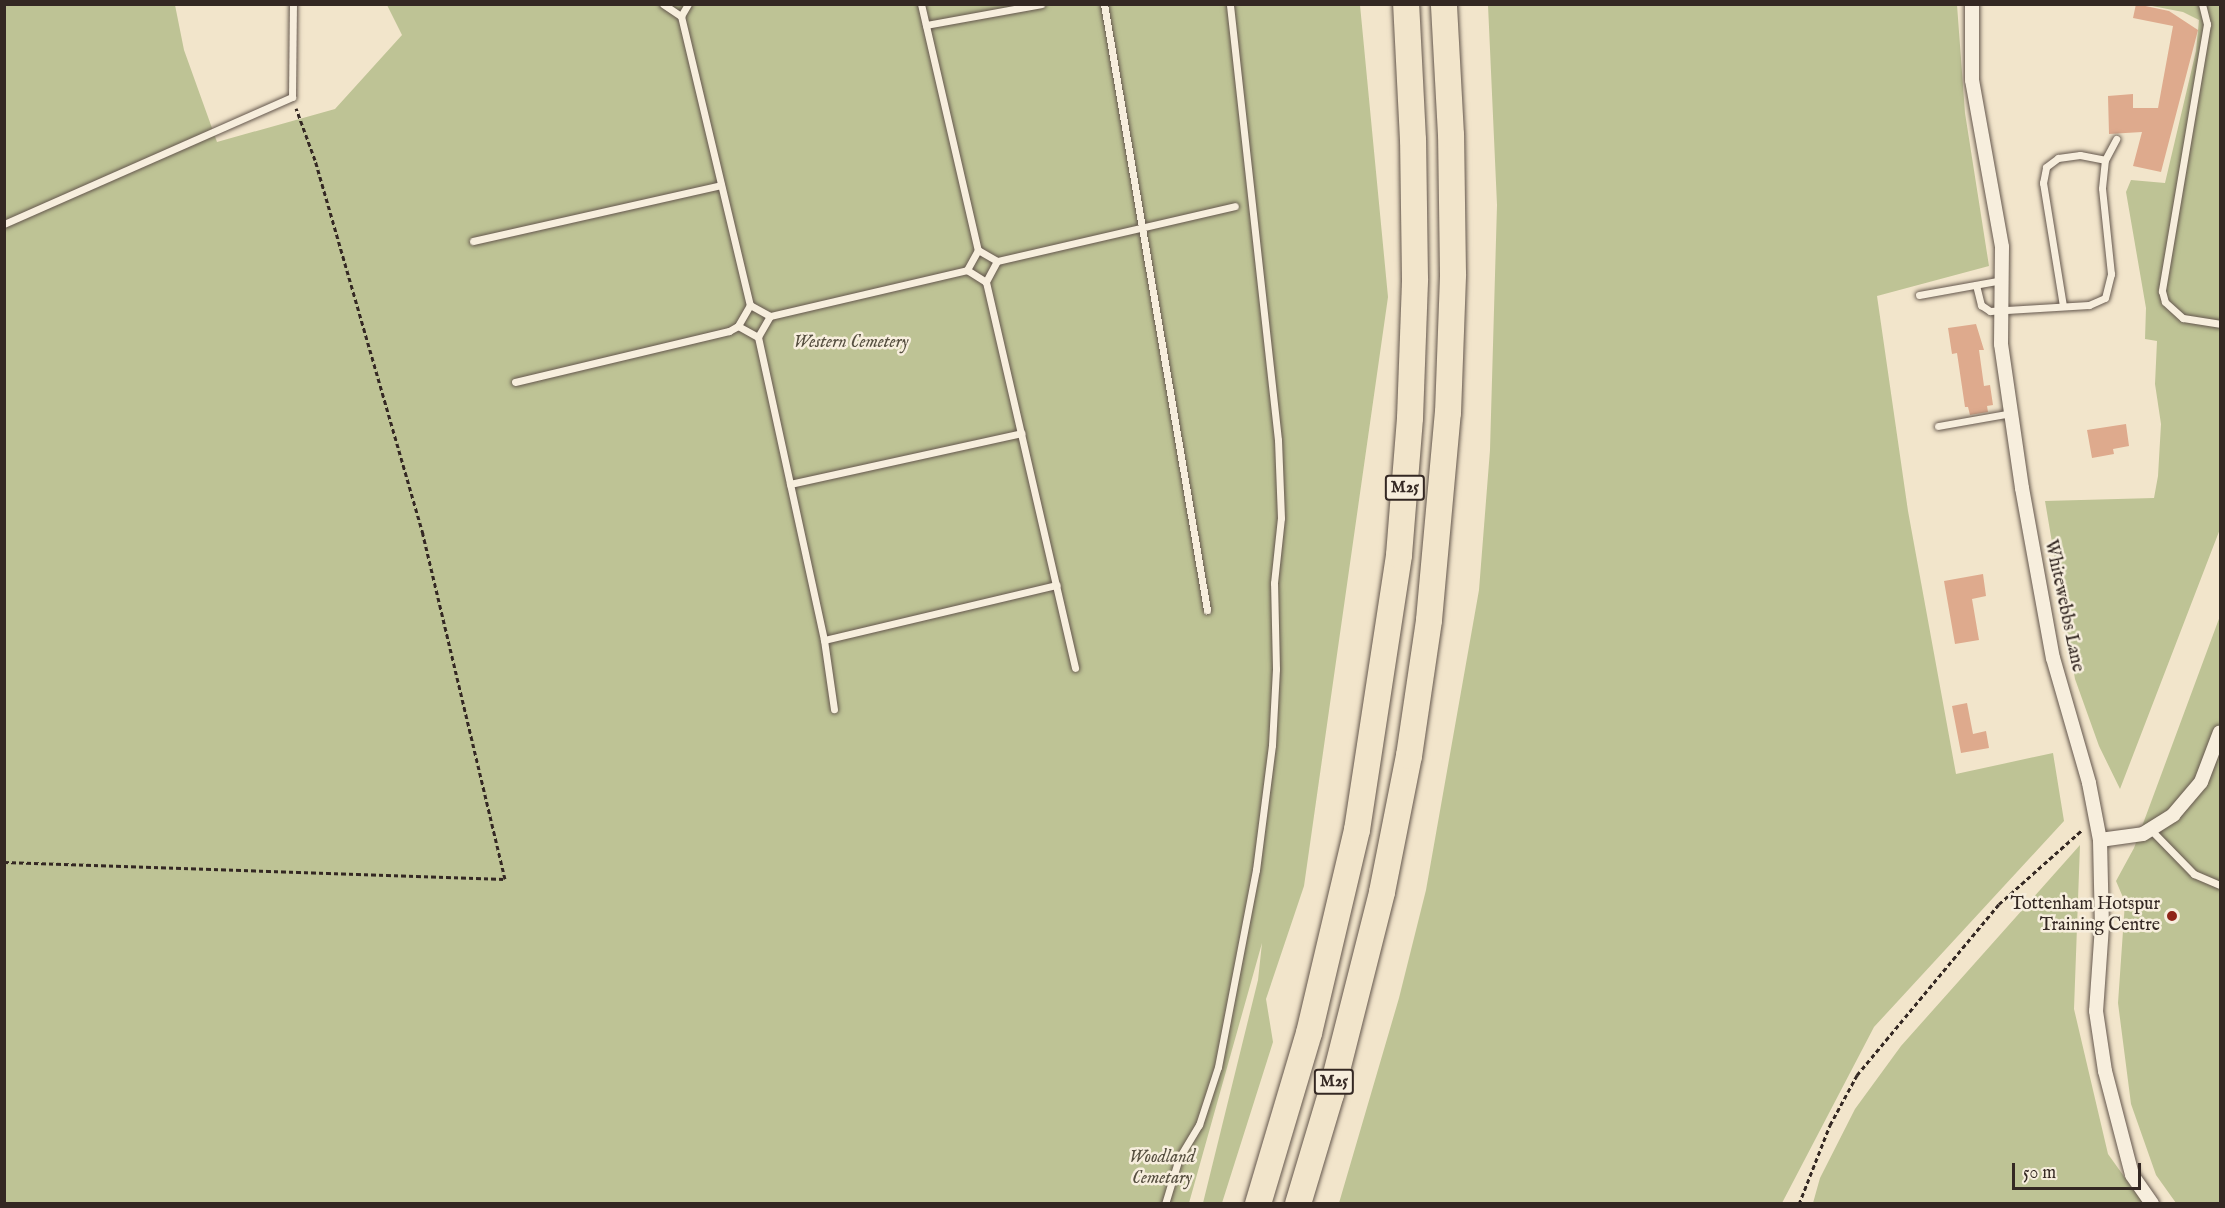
<!DOCTYPE html>
<style>
body{margin:0}
#map{position:relative;width:2225px;height:1208px;overflow:hidden;background:#f2e5cb;font-family:"IM FELL English",serif}
div>[style]{position:absolute}
.green>*{inset:0;background:#bec395}
.building>*{inset:0;background:#deaa8d}
.path>*{height:3px;margin-top:-1.5px;transform-origin:0;background:repeating-linear-gradient(90deg,#342823 0 4.5px,transparent 0 7.5px)}
.roads{filter:drop-shadow(0 0 2px #64574d) drop-shadow(0 0 2px #64574d)}
.service>*{height:7px;margin:-3.5px;padding:0 3.5px;transform-origin:3.5px;border-radius:3.5px;background:#f7eedd}
.minor>*{height:14px;margin:-7px;padding:0 7px;transform-origin:7px;border-radius:7px;background:#f7eedd}
.motorway>*{height:26px;margin:-13px;padding:0 13px;transform-origin:13px;border-radius:13px;background:#f2e5cb}
.dots>*{width:16px;height:16px;translate:-50% -50%;box-sizing:border-box;border:3px solid #f7eedd;border-radius:50%}
span{translate:-50% -50%;white-space:nowrap;text-align:center;line-height:1.15;-webkit-text-stroke:5px #f7eedd;paint-order:stroke}
.shield-label span{padding:2px 4px;background:#f7eedd;border:2px solid;border-radius:4px;-webkit-text-stroke-width:0}
.shield-label{font-size:16px;color:#342823;font-weight:700}
.park-label{font-size:18px;color:#564f40;font-style:italic}
.street-label{font-size:18px;color:#342823}
.poi-label{font-size:18px;color:#342823}
.right{translate:-100% -50%;text-align:right}
.frame{position:absolute;inset:0;border:6px solid #342823;pointer-events:none}
.scale{position:absolute;left:2012px;top:1163px;width:129px;height:27px;box-sizing:border-box;border:3px solid #342823;border-top:0;padding-left:8px;font-size:18px;line-height:21px;white-space:nowrap;color:#342823;-webkit-text-stroke:4px #f7eedd;paint-order:stroke}
</style>
<div id="map">
<div class="green">
<i style="clip-path:polygon(5px 5px,175px 5px,184px 50px,217px 142px,335px 109px,402px 35px,387px 5px,1360px 5px,1388px 297px,1304px 886px,1266px 999px,1273px 1042px,1222px 1203px,1203px 1203px,1258px 980px,1262px 943px,1189px 1203px,5px 1204px)"></i>
<i style="clip-path:polygon(1488px 5px,1957px 5px,1965px 113px,1989px 266px,1877px 296px,1908px 511px,1956px 774px,2053px 753px,2064px 821px,1874px 1027px,1782px 1203px,1339px 1203px,1399px 998px,1426px 890px,1479px 590px,1490px 450px,1497px 205px)"></i>
<i style="clip-path:polygon(2147px 5px,2220px 5px,2220px 529px,2120px 789px,2099px 746px,2075px 679px,2045px 501px,2154px 498px,2158px 476px,2161px 424px,2155px 384px,2157px 341px,2145px 339px,2146px 308px,2126px 192px,2131px 180px,2165px 183px,2196px 51px,2199px 20px,2183px 12px)"></i>
<i style="clip-path:polygon(2220px 616px,2220px 1203px,2176px 1203px,2156px 1175px,2131px 1104px,2118px 1003px,2125px 902px,2116px 881px,2134px 848px)"></i>
<i style="clip-path:polygon(2080px 845px,2074px 1009px,2108px 1154px,2143px 1203px,1813px 1203px,1820px 1178px,1855px 1109px,1901px 1046px)"></i>
</div>
<div class="building">
<i style="clip-path:polygon(2136px 4px,2169px 11px,2198px 30px,2161px 172px,2133px 166px,2142px 132px,2109px 134px,2108px 96px,2133px 94px,2133px 108px,2158px 108px,2173px 26px,2133px 18px)"></i>
<i style="clip-path:polygon(1976px 324px,1984px 350px,1979px 350px,1984px 386px,1990px 385px,1993px 405px,1987px 406px,1988px 412px,1970px 415px,1968px 407px,1965px 407px,1957px 353px,1952px 354px,1948px 328px)"></i>
<i style="clip-path:polygon(2126px 424px,2129px 446px,2113px 449px,2114px 454px,2092px 458px,2087px 430px)"></i>
<i style="clip-path:polygon(1983px 574px,1986px 596px,1972px 599px,1979px 640px,1955px 644px,1944px 581px)"></i>
<i style="clip-path:polygon(1967px 703px,1973px 734px,1986px 731px,1989px 748px,1961px 753px,1952px 706px)"></i>
</div>
<div class="path">
<i style="left:4px;top:862px;width:501px;rotate:1.94deg"></i>
<i style="left:505px;top:879px;width:355px;rotate:-103.4deg"></i>
<i style="left:423px;top:534px;width:389px;rotate:-106.1deg"></i>
<i style="left:315px;top:160px;width:55px;rotate:-110.1deg"></i>
<i style="left:1799px;top:1204px;width:85px;rotate:-68.6deg"></i>
<i style="left:1830px;top:1125px;width:57px;rotate:-61.6deg"></i>
<i style="left:1857px;top:1075px;width:222px;rotate:-50.3deg"></i>
<i style="left:1999px;top:904px;width:111px;rotate:-41.7deg"></i>
</div>
<div class="roads">
<div class="service">
<i style="left:663px;top:4px;width:22px;rotate:34deg"></i>
<i style="left:681px;top:16px;width:14px;rotate:-60deg"></i>
<i style="left:921px;top:4px;width:253px;rotate:77deg"></i>
<i style="left:978px;top:250px;width:23px;rotate:119deg"></i>
<i style="left:967px;top:270px;width:22px;rotate:32deg"></i>
<i style="left:986px;top:282px;width:396px;rotate:77deg"></i>
<i style="left:1104px;top:4px;width:615px;rotate:80.35deg"></i>
<i style="left:2202px;top:4px;width:21px;rotate:76deg"></i>
<i style="left:2207px;top:24px;width:271px;rotate:99.6deg"></i>
<i style="left:2162px;top:291px;width:11px;rotate:75deg"></i>
<i style="left:2165px;top:302px;width:24px;rotate:42deg"></i>
<i style="left:2183px;top:318px;width:37px;rotate:9deg"></i>
<i style="left:681px;top:16px;width:297px;rotate:76.6deg"></i>
<i style="left:750px;top:305px;width:24px;rotate:120deg"></i>
<i style="left:738px;top:326px;width:23px;rotate:29deg"></i>
<i style="left:758px;top:337px;width:310px;rotate:77.7deg"></i>
<i style="left:824px;top:640px;width:70px;rotate:81.8deg"></i>
<i style="left:926px;top:25px;width:117px;rotate:-10.3deg"></i>
<i style="left:4px;top:224px;width:315px;rotate:-23.8deg"></i>
<i style="left:292px;top:97px;width:93px;rotate:-89.4deg"></i>
<i style="left:473px;top:241px;width:254px;rotate:-12.7deg"></i>
<i style="left:978px;top:250px;width:22px;rotate:30deg"></i>
<i style="left:997px;top:261px;width:24px;rotate:118deg"></i>
<i style="left:997px;top:261px;width:244px;rotate:-13deg"></i>
<i style="left:1976px;top:285px;width:21px;rotate:76deg"></i>
<i style="left:1981px;top:305px;width:11px;rotate:34deg"></i>
<i style="left:1990px;top:311px;width:99px;rotate:-3.5deg"></i>
<i style="left:2089px;top:305px;width:17px;rotate:-24deg"></i>
<i style="left:2105px;top:298px;width:25px;rotate:-76deg"></i>
<i style="left:2111px;top:274px;width:86px;rotate:-96deg"></i>
<i style="left:2102px;top:188px;width:28px;rotate:-84deg"></i>
<i style="left:2105px;top:160px;width:24px;rotate:-62deg"></i>
<i style="left:1919px;top:295px;width:84px;rotate:-10.2deg"></i>
<i style="left:750px;top:305px;width:23px;rotate:29deg"></i>
<i style="left:770px;top:316px;width:24px;rotate:120deg"></i>
<i style="left:2063px;top:306px;width:125px;rotate:-99.2deg"></i>
<i style="left:2043px;top:183px;width:16px;rotate:-79deg"></i>
<i style="left:2046px;top:167px;width:15px;rotate:-37deg"></i>
<i style="left:2058px;top:158px;width:22px;rotate:-8deg"></i>
<i style="left:2080px;top:155px;width:25px;rotate:11deg"></i>
<i style="left:770px;top:316px;width:202px;rotate:-13.1deg"></i>
<i style="left:515px;top:382px;width:220px;rotate:-13.4deg"></i>
<i style="left:729px;top:331px;width:10px;rotate:-29deg"></i>
<i style="left:1938px;top:426px;width:75px;rotate:-10deg"></i>
<i style="left:790px;top:484px;width:237px;rotate:-12.4deg"></i>
<i style="left:824px;top:640px;width:239px;rotate:-13.3deg"></i>
<i style="left:2152px;top:831px;width:60px;rotate:45.7deg"></i>
<i style="left:2194px;top:874px;width:28px;rotate:23deg"></i>
<i style="left:1165px;top:1204px;width:48px;rotate:-73.1deg"></i>
<i style="left:1179px;top:1158px;width:39px;rotate:-59deg"></i>
<i style="left:1199px;top:1125px;width:61px;rotate:-71.9deg"></i>
<i style="left:1218px;top:1067px;width:201px;rotate:-79.1deg"></i>
<i style="left:1256px;top:870px;width:126px;rotate:-82.7deg"></i>
<i style="left:1272px;top:745px;width:76px;rotate:-87deg"></i>
<i style="left:1276px;top:669px;width:86px;rotate:-91.3deg"></i>
<i style="left:1274px;top:583px;width:65px;rotate:-83.9deg"></i>
<i style="left:1281px;top:518px;width:78px;rotate:-92.2deg"></i>
<i style="left:1278px;top:440px;width:439px;rotate:-96.3deg"></i>
</div>
<div class="minor">
<i style="left:1972px;top:4px;width:76px;rotate:90deg"></i>
<i style="left:1972px;top:80px;width:170px;rotate:79.8deg"></i>
<i style="left:2002px;top:247px;width:97px;rotate:90.6deg"></i>
<i style="left:2001px;top:344px;width:146px;rotate:81.7deg"></i>
<i style="left:2022px;top:488px;width:173px;rotate:79.7deg"></i>
<i style="left:2053px;top:658px;width:130px;rotate:73.9deg"></i>
<i style="left:2089px;top:783px;width:58px;rotate:79.1deg"></i>
<i style="left:2100px;top:840px;width:86px;rotate:88.7deg"></i>
<i style="left:2102px;top:926px;width:85px;rotate:94deg"></i>
<i style="left:2096px;top:1011px;width:61px;rotate:81.5deg"></i>
<i style="left:2105px;top:1071px;width:107px;rotate:75.4deg"></i>
<i style="left:2132px;top:1175px;width:35px;rotate:55deg"></i>
<i style="left:2100px;top:840px;width:43px;rotate:-7.9deg"></i>
<i style="left:2143px;top:834px;width:36px;rotate:-32deg"></i>
<i style="left:2173px;top:815px;width:43px;rotate:-49.7deg"></i>
<i style="left:2201px;top:782px;width:53px;rotate:-69.2deg"></i>
</div>
<div class="motorway">
<i style="left:1258px;top:1204px;width:178px;rotate:-73.4deg"></i>
<i style="left:1309px;top:1033px;width:209px;rotate:-76.7deg"></i>
<i style="left:1357px;top:830px;width:278px;rotate:-81.3deg"></i>
<i style="left:1399px;top:555px;width:137px;rotate:-85.4deg"></i>
<i style="left:1410px;top:418px;width:139px;rotate:-87.9deg"></i>
<i style="left:1415px;top:279px;width:139px;rotate:-90.8deg"></i>
<i style="left:1413px;top:140px;width:136px;rotate:-92.9deg"></i>
<i style="left:1298px;top:1204px;width:115px;rotate:-73.3deg"></i>
<i style="left:1331px;top:1094px;width:208px;rotate:-75.8deg"></i>
<i style="left:1382px;top:892px;width:139px;rotate:-78.8deg"></i>
<i style="left:1409px;top:756px;width:137px;rotate:-81.6deg"></i>
<i style="left:1429px;top:620px;width:208px;rotate:-84.8deg"></i>
<i style="left:1448px;top:413px;width:139px;rotate:-87.9deg"></i>
<i style="left:1453px;top:274px;width:139px;rotate:-90.8deg"></i>
<i style="left:1451px;top:135px;width:131px;rotate:-93.1deg"></i>
</div>
</div>
<div class="dots">
<i style="left:2172px;top:916px;background:#8f2418"></i>
</div>
<div class="shield-label">
<span style="left:1405px;top:488px">M25</span>
<span style="left:1334px;top:1082px">M25</span>
</div>
<div class="park-label">
<span style="left:851px;top:343px">Western Cemetery</span>
<span style="left:1162px;top:1169px">Woodland<br>Cemetary</span>
</div>
<div class="street-label">
<span style="left:2063px;top:606px;rotate:78deg">Whitewebbs Lane</span>
</div>
<div class="poi-label">
<span class="right" style="left:2160px;top:916px">Tottenham Hotspur<br>Training Centre</span>
</div>
<div class="frame"></div>
<div class="scale">50 m</div>
</div>
